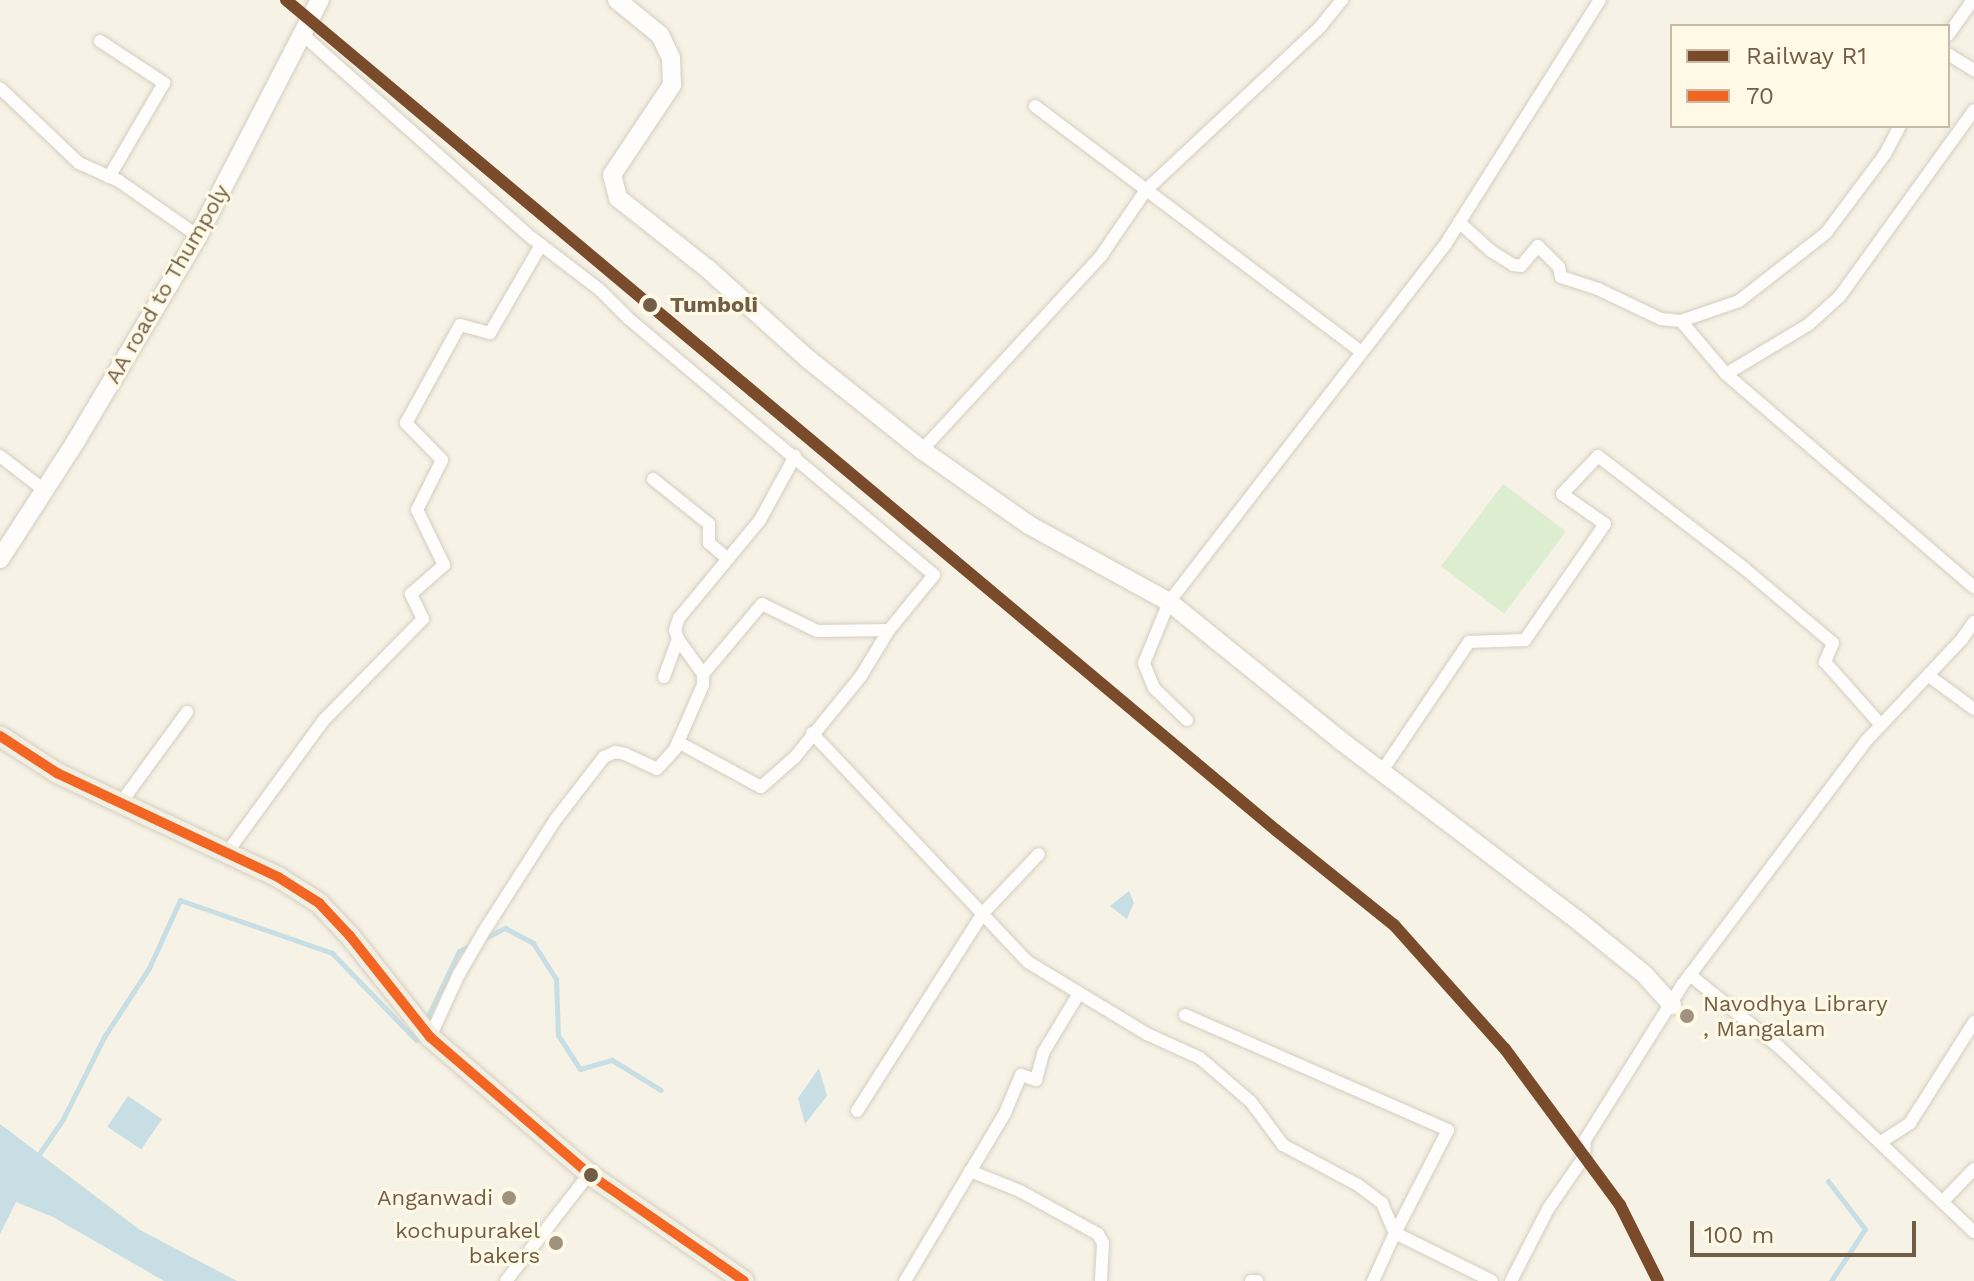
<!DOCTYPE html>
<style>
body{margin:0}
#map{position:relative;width:1974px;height:1281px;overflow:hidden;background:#f6f2e5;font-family:"Work Sans",sans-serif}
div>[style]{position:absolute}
.green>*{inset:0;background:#ddedd0;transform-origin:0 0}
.water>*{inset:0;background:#c8dee5;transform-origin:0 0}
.stream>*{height:5px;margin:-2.5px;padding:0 2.5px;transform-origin:2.5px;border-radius:2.5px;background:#c8dee5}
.roads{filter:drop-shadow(0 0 2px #d4cec1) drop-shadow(0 0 2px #d4cec1)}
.street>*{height:12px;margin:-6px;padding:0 6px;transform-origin:6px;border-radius:6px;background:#fefdfb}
.secondary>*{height:18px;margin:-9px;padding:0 9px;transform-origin:9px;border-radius:9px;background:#fefdfb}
.primary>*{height:20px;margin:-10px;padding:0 10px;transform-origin:10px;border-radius:10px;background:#f1efe2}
.bus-1>*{height:10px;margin:-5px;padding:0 5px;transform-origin:5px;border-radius:5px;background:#f26522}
.rail-1>*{height:12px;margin:-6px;padding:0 6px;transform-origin:6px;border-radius:6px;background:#7a4b2a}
.dots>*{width:22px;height:22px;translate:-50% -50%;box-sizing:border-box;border:4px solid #fff9e5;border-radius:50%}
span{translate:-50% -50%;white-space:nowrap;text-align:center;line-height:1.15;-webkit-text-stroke:6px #fff9e5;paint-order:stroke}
.street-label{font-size:22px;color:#725e47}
.stop-label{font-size:22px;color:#725e47;font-weight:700}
.left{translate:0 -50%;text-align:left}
.poi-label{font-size:22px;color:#725e47}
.right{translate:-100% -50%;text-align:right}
.legend{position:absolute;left:1670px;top:24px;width:280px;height:104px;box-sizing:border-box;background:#fff9e5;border:2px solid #c7bba6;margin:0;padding:10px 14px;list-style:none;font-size:24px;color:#725e47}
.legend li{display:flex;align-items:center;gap:16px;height:40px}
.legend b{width:40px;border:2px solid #c7bba6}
.scale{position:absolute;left:1690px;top:1221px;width:226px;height:36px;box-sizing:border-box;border:4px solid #725e47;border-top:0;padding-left:10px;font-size:24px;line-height:28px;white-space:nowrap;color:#725e47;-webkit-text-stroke:6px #fff9e5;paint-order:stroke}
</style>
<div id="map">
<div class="green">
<i style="left:1503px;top:484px;width:79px;height:103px;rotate:37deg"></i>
</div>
<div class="water">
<i style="clip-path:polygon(1129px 891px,1134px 903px,1127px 919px,1110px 906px)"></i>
<i style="clip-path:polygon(819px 1068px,827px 1096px,805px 1124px,798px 1098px)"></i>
<i style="left:128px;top:1096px;width:41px;height:37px;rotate:34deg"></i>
<i style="clip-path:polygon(0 1124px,140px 1230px,237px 1281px,164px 1281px,53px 1217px,16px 1202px,0 1234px)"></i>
</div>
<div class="stream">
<i style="left:483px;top:939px;width:25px;rotate:-27deg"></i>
<i style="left:505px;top:928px;width:32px;rotate:28deg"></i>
<i style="left:533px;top:943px;width:43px;rotate:57.4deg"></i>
<i style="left:556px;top:979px;width:56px;rotate:88deg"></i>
<i style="left:558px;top:1035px;width:40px;rotate:57.1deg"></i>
<i style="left:580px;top:1069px;width:33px;rotate:-16deg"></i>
<i style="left:612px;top:1060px;width:57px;rotate:31.5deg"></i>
<i style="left:428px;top:1016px;width:72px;rotate:-64.5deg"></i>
<i style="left:459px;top:951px;width:17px;rotate:-25deg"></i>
<i style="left:37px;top:1157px;width:46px;rotate:-55.6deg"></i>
<i style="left:63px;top:1119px;width:92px;rotate:-63.4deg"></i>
<i style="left:104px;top:1037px;width:82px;rotate:-56.9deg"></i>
<i style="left:149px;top:968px;width:75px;rotate:-65.5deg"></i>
<i style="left:180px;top:900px;width:161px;rotate:19.2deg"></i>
<i style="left:332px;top:953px;width:121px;rotate:46deg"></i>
<i style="left:1828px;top:1181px;width:61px;rotate:52.4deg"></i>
<i style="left:1865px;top:1229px;width:62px;rotate:123.2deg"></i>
</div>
<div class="roads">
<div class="street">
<i style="left:303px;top:35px;width:306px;rotate:41.6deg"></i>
<i style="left:532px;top:238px;width:84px;rotate:37.3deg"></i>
<i style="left:599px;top:289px;width:42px;rotate:45deg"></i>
<i style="left:629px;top:319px;width:398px;rotate:40deg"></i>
<i style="left:934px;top:575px;width:71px;rotate:129.3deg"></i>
<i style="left:889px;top:630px;width:72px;rotate:179.2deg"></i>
<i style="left:817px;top:631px;width:61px;rotate:-153.9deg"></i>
<i style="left:762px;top:604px;width:92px;rotate:130.1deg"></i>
<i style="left:1948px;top:35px;width:43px;rotate:-54.5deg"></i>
<i style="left:100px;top:41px;width:77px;rotate:33.3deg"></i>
<i style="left:164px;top:83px;width:109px;rotate:120.3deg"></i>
<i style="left:1948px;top:54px;width:31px;rotate:32deg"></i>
<i style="left:0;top:88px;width:109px;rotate:43.5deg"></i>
<i style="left:79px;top:163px;width:44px;rotate:24.2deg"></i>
<i style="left:119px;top:181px;width:96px;rotate:34.8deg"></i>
<i style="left:1035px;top:106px;width:409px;rotate:37deg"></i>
<i style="left:1459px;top:222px;width:43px;rotate:42.2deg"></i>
<i style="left:1491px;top:251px;width:26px;rotate:32deg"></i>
<i style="left:1513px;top:265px;width:8px;rotate:7deg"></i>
<i style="left:1521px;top:266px;width:26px;rotate:-50deg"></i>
<i style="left:1538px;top:246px;width:30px;rotate:45deg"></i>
<i style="left:1559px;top:267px;width:10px;rotate:79deg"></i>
<i style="left:1561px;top:277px;width:39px;rotate:18deg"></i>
<i style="left:1598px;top:289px;width:70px;rotate:25.5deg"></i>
<i style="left:1661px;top:319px;width:20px;rotate:6deg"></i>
<i style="left:1681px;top:321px;width:70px;rotate:49.7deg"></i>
<i style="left:1726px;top:374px;width:327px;rotate:40.7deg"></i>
<i style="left:1681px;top:321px;width:61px;rotate:-19deg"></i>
<i style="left:1739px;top:301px;width:110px;rotate:-38deg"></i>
<i style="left:1826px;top:233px;width:99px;rotate:-53.2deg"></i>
<i style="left:1885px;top:154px;width:32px;rotate:-62deg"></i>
<i style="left:1726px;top:374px;width:96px;rotate:-30.9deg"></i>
<i style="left:1808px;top:325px;width:43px;rotate:-42.2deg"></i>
<i style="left:1840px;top:296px;width:229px;rotate:-54.2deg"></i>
<i style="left:922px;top:450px;width:264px;rotate:-47.3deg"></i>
<i style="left:1101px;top:256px;width:80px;rotate:-55.7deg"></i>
<i style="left:1146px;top:190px;width:238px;rotate:-43.1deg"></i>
<i style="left:1320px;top:27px;width:35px;rotate:-51deg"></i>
<i style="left:0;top:456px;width:56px;rotate:37.7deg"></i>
<i style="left:653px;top:479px;width:72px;rotate:38.8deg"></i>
<i style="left:709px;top:524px;width:19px;rotate:90deg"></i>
<i style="left:709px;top:543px;width:25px;rotate:40deg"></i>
<i style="left:1929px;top:676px;width:56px;rotate:36.3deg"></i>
<i style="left:664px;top:677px;width:40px;rotate:-69.8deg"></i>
<i style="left:1187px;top:720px;width:46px;rotate:-135.9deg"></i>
<i style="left:1154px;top:688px;width:27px;rotate:-112deg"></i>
<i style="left:1144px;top:663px;width:66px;rotate:-67.7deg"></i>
<i style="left:1169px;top:602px;width:451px;rotate:-52.3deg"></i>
<i style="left:1445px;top:245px;width:290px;rotate:-57.7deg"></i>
<i style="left:812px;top:733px;width:315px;rotate:46.7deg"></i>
<i style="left:1028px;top:962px;width:139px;rotate:31.2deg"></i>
<i style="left:1147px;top:1034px;width:58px;rotate:24.4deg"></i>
<i style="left:1200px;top:1058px;width:67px;rotate:40.8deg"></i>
<i style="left:1251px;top:1102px;width:54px;rotate:53.3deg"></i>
<i style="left:1283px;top:1145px;width:85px;rotate:28.1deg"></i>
<i style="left:1358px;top:1185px;width:30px;rotate:37deg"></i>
<i style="left:1382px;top:1203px;width:33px;rotate:67deg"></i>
<i style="left:1395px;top:1233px;width:53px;rotate:114.6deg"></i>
<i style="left:678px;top:742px;width:94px;rotate:28.5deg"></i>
<i style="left:761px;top:787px;width:45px;rotate:-41.4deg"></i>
<i style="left:795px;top:757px;width:104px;rotate:-50.8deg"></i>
<i style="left:861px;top:676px;width:54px;rotate:-58.7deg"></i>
<i style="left:1382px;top:771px;width:156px;rotate:-56deg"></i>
<i style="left:1469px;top:642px;width:56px;rotate:-2deg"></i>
<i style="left:1525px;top:640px;width:141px;rotate:-55.4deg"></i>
<i style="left:1605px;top:524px;width:52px;rotate:-145.1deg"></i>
<i style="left:1562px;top:494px;width:52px;rotate:-46.5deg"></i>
<i style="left:1598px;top:456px;width:185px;rotate:37.5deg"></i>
<i style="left:1745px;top:569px;width:115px;rotate:40.1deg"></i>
<i style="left:1833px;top:643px;width:21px;rotate:113deg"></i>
<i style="left:1825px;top:662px;width:84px;rotate:48.4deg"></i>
<i style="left:120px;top:804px;width:114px;rotate:-53.9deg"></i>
<i style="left:226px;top:854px;width:165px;rotate:-53.9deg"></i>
<i style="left:323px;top:721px;width:143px;rotate:-45.6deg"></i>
<i style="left:423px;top:619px;width:28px;rotate:-116deg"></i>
<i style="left:411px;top:594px;width:44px;rotate:-41.3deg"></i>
<i style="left:444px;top:565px;width:61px;rotate:-116.1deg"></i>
<i style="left:417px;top:510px;width:56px;rotate:-63.4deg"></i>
<i style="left:442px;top:460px;width:52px;rotate:-134.2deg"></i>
<i style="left:406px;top:423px;width:112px;rotate:-61.1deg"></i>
<i style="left:460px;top:325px;width:31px;rotate:15deg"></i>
<i style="left:490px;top:333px;width:102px;rotate:-59.9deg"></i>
<i style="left:1690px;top:975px;width:114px;rotate:39deg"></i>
<i style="left:1779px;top:1047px;width:269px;rotate:43.5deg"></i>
<i style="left:1185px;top:1015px;width:287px;rotate:23.6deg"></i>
<i style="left:1448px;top:1130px;width:116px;rotate:117.2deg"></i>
<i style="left:1395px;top:1233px;width:108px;rotate:26.3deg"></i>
<i style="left:430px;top:1037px;width:69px;rotate:-65.3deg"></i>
<i style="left:459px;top:974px;width:53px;rotate:-59.6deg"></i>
<i style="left:486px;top:928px;width:130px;rotate:-57.3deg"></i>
<i style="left:556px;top:819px;width:78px;rotate:-52.3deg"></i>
<i style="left:604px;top:757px;width:12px;rotate:-24deg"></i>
<i style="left:615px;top:752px;width:10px;rotate:11deg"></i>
<i style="left:625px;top:754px;width:35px;rotate:25deg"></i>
<i style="left:657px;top:769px;width:27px;rotate:-48deg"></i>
<i style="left:675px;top:749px;width:70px;rotate:-66.4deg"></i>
<i style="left:703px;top:685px;width:11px;rotate:-90deg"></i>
<i style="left:703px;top:674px;width:43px;rotate:-125.5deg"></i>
<i style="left:678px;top:639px;width:9px;rotate:-108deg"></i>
<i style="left:675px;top:630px;width:13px;rotate:-72deg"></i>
<i style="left:679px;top:618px;width:127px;rotate:-50.4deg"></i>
<i style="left:760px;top:520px;width:73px;rotate:-61.3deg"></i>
<i style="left:857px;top:1111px;width:235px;rotate:-57.5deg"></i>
<i style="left:983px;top:913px;width:81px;rotate:-46.5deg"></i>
<i style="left:1881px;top:1142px;width:35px;rotate:-33deg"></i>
<i style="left:1910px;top:1123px;width:120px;rotate:-57.6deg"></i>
<i style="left:970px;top:1171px;width:54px;rotate:21.8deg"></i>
<i style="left:1020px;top:1191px;width:89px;rotate:28.9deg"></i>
<i style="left:1098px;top:1234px;width:10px;rotate:61deg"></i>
<i style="left:1103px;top:1243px;width:38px;rotate:93deg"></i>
<i style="left:1944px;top:1200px;width:43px;rotate:-45.9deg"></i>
<i style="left:506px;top:1281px;width:135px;rotate:-52.2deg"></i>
<i style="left:905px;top:1281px;width:196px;rotate:-59.2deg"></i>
<i style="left:1005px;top:1113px;width:41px;rotate:-67.2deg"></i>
<i style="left:1021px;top:1075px;width:16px;rotate:18deg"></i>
<i style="left:1036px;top:1080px;width:28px;rotate:-75deg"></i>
<i style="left:1043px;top:1053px;width:68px;rotate:-58.9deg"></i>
<i style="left:1251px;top:1281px;width:6px"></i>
<i style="left:1511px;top:1281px;width:81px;rotate:-62.8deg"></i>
<i style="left:1548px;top:1209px;width:63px;rotate:-55.3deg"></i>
<i style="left:1584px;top:1157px;width:17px;rotate:-87deg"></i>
<i style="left:1585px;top:1140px;width:184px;rotate:-57.9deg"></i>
<i style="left:1683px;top:984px;width:304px;rotate:-53deg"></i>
<i style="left:1866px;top:741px;width:140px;rotate:-46.7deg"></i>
<i style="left:1962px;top:639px;width:21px;rotate:-55deg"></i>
</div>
<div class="secondary">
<i style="left:617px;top:0;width:55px;rotate:39.1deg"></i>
<i style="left:660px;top:35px;width:25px;rotate:64deg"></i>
<i style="left:671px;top:58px;width:27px;rotate:88deg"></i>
<i style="left:672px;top:85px;width:108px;rotate:123.7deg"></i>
<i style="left:612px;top:175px;width:24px;rotate:75deg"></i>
<i style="left:618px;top:198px;width:115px;rotate:38.3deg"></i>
<i style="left:708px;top:269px;width:135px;rotate:42deg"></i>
<i style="left:808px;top:359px;width:146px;rotate:38.6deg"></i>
<i style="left:922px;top:450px;width:131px;rotate:35deg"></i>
<i style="left:1029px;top:525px;width:160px;rotate:28.8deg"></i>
<i style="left:1169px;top:602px;width:220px;rotate:38.9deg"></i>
<i style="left:1340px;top:740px;width:303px;rotate:37.2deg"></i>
<i style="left:1581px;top:923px;width:81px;rotate:39deg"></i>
<i style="left:1644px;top:974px;width:42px;rotate:47.9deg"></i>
<i style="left:0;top:559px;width:140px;rotate:-57.2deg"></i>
<i style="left:76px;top:441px;width:239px;rotate:-59.2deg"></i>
<i style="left:198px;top:236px;width:266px;rotate:-62.7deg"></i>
</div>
<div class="primary">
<i style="left:0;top:736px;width:68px;rotate:33deg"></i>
<i style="left:57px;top:773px;width:244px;rotate:25.2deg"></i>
<i style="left:278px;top:877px;width:49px;rotate:32.4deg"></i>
<i style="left:319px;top:903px;width:45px;rotate:46.8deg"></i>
<i style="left:350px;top:936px;width:129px;rotate:51.6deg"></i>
<i style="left:430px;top:1037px;width:210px;rotate:40.7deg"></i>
<i style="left:589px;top:1174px;width:188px;rotate:34.6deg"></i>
</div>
</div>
<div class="bus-1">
<i style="left:0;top:736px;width:68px;rotate:33deg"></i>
<i style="left:57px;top:773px;width:244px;rotate:25.2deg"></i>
<i style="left:278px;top:877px;width:49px;rotate:32.4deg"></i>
<i style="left:319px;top:903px;width:45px;rotate:46.8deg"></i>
<i style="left:350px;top:936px;width:129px;rotate:51.6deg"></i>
<i style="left:430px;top:1037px;width:210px;rotate:40.7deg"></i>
<i style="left:589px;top:1174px;width:188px;rotate:34.6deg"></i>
</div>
<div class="rail-1">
<i style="left:286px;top:0;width:1293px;rotate:39.98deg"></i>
<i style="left:1277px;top:831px;width:150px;rotate:38.8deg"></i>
<i style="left:1394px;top:925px;width:166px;rotate:48.2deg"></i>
<i style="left:1505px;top:1049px;width:194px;rotate:53.6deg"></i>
<i style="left:1620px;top:1205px;width:85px;rotate:63.4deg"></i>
</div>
<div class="dots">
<i style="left:650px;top:305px;background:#725e47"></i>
<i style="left:1687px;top:1016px;background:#a0927e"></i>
<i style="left:591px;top:1175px;background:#725e47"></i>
<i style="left:509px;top:1198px;background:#a0927e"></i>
<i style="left:556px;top:1243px;background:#a0927e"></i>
</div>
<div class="street-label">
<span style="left:167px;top:284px;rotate:-60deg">AA road to Thumpoly</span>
</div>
<div class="stop-label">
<span class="left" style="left:670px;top:305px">Tumboli</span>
</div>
<div class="poi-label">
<span class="left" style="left:1703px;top:1016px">Navodhya Library<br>, Mangalam</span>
<span class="right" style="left:493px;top:1198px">Anganwadi</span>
<span class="right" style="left:540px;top:1243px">kochupurakel<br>bakers</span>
</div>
<ul class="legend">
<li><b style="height:10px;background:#7a4b2a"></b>Railway R1</li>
<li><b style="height:10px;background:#f26522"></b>70</li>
</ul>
<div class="scale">100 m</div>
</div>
